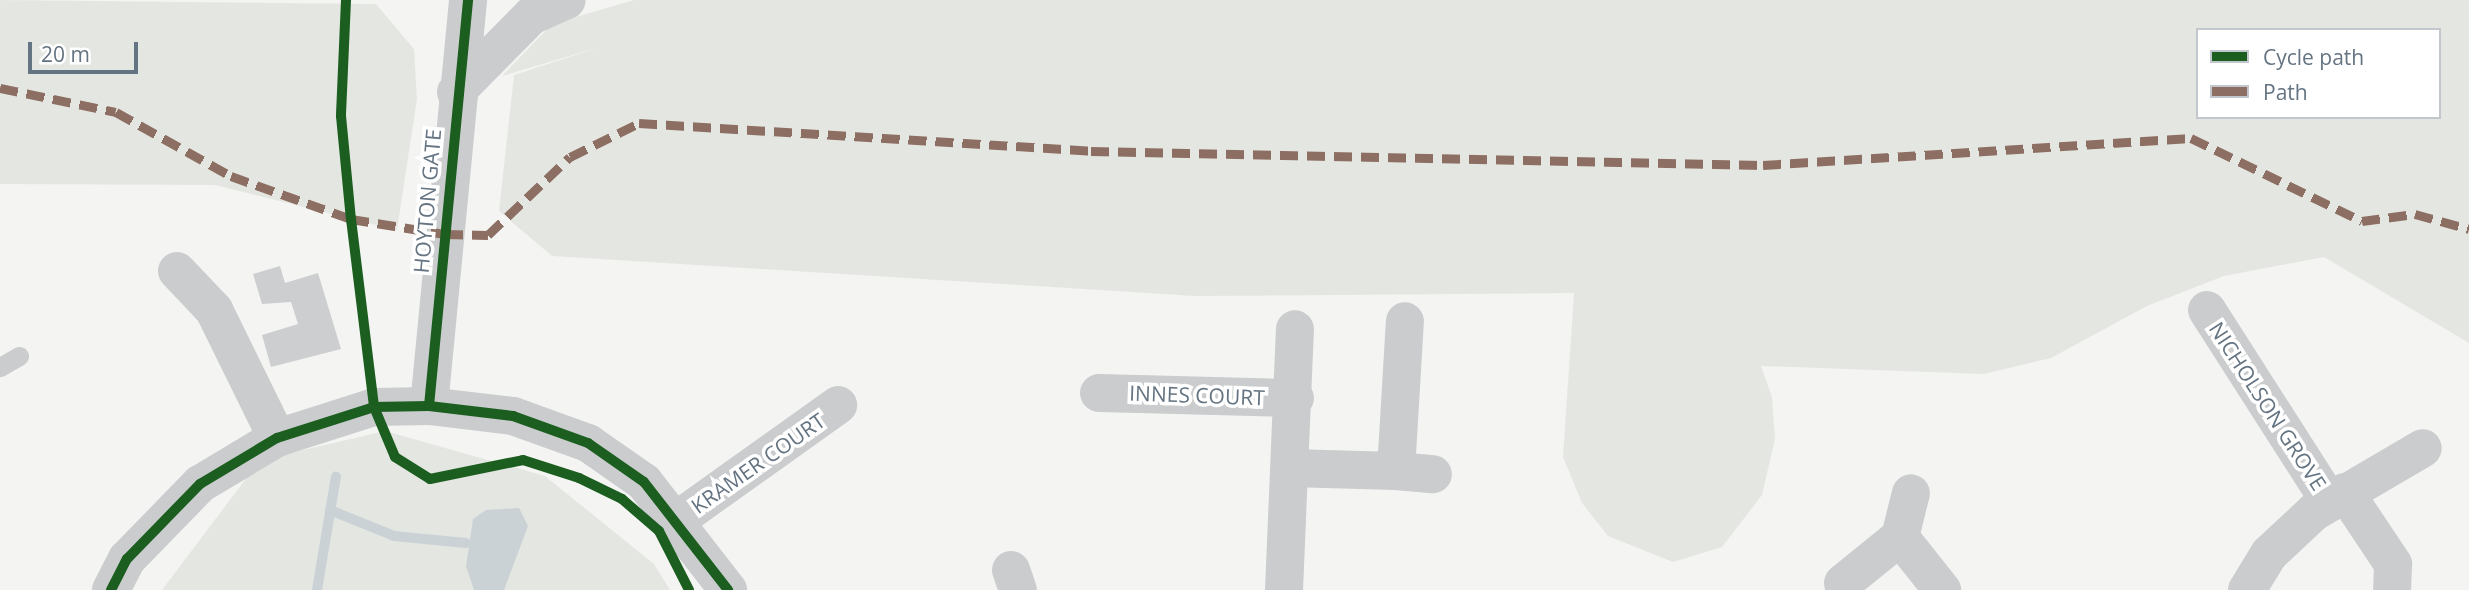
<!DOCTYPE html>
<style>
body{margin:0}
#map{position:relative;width:2469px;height:590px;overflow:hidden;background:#f4f4f3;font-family:"Open Sans",sans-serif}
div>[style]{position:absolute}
.green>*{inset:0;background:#e4e7e1}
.water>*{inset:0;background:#cad2d5}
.stream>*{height:10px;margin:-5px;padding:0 5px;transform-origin:5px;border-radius:5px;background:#cad2d5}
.building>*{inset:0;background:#cccecf}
.service>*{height:19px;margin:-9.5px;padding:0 9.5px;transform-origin:9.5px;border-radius:9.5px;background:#cacccd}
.minor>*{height:38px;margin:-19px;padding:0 19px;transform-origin:19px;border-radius:19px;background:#cacccd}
.tertiary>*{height:38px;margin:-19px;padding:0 19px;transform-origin:19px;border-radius:19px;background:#cacccd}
.quiet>*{height:9px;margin-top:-4.5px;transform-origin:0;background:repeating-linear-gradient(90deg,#8d6e63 0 18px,transparent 0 27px)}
.cycleway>*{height:10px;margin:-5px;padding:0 5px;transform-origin:5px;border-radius:5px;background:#1b5e20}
span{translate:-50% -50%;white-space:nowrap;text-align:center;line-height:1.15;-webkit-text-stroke:7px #fff;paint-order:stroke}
.street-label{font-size:21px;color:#657482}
.legend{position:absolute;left:2196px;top:28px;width:245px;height:91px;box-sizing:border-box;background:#fff;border:2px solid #c1c7cd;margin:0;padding:9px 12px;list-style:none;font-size:21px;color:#657482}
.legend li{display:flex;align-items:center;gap:14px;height:35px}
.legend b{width:35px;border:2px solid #c1c7cd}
.scale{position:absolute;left:28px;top:42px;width:110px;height:32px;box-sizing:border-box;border:4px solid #657482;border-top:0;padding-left:9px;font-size:21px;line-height:24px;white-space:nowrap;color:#657482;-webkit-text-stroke:5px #fff;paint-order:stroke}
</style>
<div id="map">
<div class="green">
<i style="clip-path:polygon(0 0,376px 4px,414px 49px,417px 99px,397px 230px,215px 185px,0 184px)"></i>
<i style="clip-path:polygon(evenodd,634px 0,2469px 0,2469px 343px,2324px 257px,2224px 276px,2147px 306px,2051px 358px,1984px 374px,1761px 366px,1772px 397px,1775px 439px,1762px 495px,1722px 547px,1673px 562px,1608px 536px,1582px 503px,1563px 457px,1574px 293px,1195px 296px,552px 256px,499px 211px,514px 75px,600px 47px,502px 76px,552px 24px,634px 0,2198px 30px,2439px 30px,2439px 117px,2198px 117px,2198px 30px)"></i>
<i style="clip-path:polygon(385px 431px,545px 476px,654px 564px,670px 590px,162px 590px,260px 460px)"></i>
</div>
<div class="water">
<i style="clip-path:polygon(519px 508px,528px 526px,504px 590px,474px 590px,466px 566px,473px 519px,486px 510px)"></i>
</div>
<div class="stream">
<i style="left:330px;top:510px;width:69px;rotate:22.1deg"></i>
<i style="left:394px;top:536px;width:72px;rotate:5.6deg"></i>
<i style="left:317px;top:590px;width:115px;rotate:-80.5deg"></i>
</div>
<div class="building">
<i style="clip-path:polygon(280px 266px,285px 283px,318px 273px,341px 349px,271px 367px,262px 335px,298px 324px,291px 302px,262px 304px,253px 274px)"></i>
</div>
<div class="service">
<i style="left:0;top:367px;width:22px;rotate:-30deg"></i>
</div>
<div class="minor">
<i style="left:177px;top:271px;width:54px;rotate:46.5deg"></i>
<i style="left:214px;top:310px;width:143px;rotate:63.8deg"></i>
<i style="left:2207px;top:310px;width:227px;rotate:57.4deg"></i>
<i style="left:1099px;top:393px;width:196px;rotate:1.5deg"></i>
<i style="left:429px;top:406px;width:408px;rotate:-84.5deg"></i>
<i style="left:1291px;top:468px;width:105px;rotate:1.6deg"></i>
<i style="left:1396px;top:471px;width:150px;rotate:-86.6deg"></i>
<i style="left:1396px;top:471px;width:37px;rotate:5deg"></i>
<i style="left:2345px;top:492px;width:87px;rotate:56.3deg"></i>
<i style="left:2393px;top:564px;width:26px;rotate:92deg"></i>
<i style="left:677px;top:520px;width:198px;rotate:-35.5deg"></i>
<i style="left:1900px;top:537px;width:45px;rotate:-76deg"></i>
<i style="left:1011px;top:570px;width:21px;rotate:71deg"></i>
<i style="left:1843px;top:583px;width:73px;rotate:-38.9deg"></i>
<i style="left:1900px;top:537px;width:68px;rotate:51.6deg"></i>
<i style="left:111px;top:590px;width:35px;rotate:-63deg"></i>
<i style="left:127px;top:559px;width:105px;rotate:-45.8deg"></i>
<i style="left:200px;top:484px;width:90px;rotate:-30.9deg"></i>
<i style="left:277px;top:438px;width:102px;rotate:-17.7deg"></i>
<i style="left:374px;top:407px;width:55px;rotate:-1deg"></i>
<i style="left:429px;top:406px;width:85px;rotate:6.8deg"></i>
<i style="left:513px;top:416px;width:80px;rotate:19.8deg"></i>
<i style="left:588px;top:443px;width:68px;rotate:34.9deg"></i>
<i style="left:644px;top:482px;width:137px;rotate:52.1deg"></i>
<i style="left:1284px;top:590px;width:261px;rotate:-87.6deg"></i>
<i style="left:2247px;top:590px;width:42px;rotate:-58.6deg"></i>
<i style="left:2269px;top:554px;width:62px;rotate:-43deg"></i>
<i style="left:2314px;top:512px;width:126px;rotate:-30.4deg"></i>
</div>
<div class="tertiary">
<i style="left:456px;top:92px;width:107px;rotate:-45.4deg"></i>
<i style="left:531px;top:16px;width:39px;rotate:-24deg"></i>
</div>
<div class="quiet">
<i style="left:0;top:88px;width:118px;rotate:11.7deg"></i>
<i style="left:116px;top:112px;width:132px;rotate:29.1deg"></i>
<i style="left:231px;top:176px;width:127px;rotate:19.7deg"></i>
<i style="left:351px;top:219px;width:95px;rotate:9.1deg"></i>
<i style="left:445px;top:234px;width:43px;rotate:1.3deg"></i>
<i style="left:488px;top:235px;width:113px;rotate:-43.6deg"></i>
<i style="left:570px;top:157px;width:77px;rotate:-26.2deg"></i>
<i style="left:639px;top:123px;width:453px;rotate:3.5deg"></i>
<i style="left:1091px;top:151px;width:672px;rotate:1.19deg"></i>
<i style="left:1763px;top:165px;width:429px;rotate:-3.6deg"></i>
<i style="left:2191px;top:138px;width:190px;rotate:25.9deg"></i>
<i style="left:2362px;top:221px;width:53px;rotate:-7.5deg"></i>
<i style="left:2415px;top:214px;width:56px;rotate:15.5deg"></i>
</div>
<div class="cycleway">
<i style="left:346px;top:0;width:116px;rotate:92.5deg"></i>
<i style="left:341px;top:116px;width:103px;rotate:84.5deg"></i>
<i style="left:351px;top:219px;width:189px;rotate:83deg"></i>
<i style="left:374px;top:407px;width:54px;rotate:67.2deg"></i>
<i style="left:395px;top:457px;width:41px;rotate:32.2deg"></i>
<i style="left:430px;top:479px;width:95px;rotate:-11.5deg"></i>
<i style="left:523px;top:460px;width:59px;rotate:17.8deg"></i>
<i style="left:579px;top:478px;width:48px;rotate:26deg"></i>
<i style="left:622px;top:499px;width:49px;rotate:40.9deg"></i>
<i style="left:659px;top:531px;width:66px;rotate:63deg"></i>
<i style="left:429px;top:406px;width:408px;rotate:-84.5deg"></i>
<i style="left:111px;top:590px;width:35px;rotate:-63deg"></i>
<i style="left:127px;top:559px;width:105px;rotate:-45.8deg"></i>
<i style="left:200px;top:484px;width:90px;rotate:-30.9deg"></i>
<i style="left:277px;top:438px;width:102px;rotate:-17.7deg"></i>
<i style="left:374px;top:407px;width:55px;rotate:-1deg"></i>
<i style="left:429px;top:406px;width:85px;rotate:6.8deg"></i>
<i style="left:513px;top:416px;width:80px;rotate:19.8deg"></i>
<i style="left:588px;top:443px;width:68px;rotate:34.9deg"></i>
<i style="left:644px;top:482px;width:137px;rotate:52.1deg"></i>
</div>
<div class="street-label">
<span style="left:427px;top:201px;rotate:-85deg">HOYTON GATE</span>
<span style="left:1197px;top:395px;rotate:2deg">INNES COURT</span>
<span style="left:2268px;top:406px;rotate:57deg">NICHOLSON GROVE</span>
<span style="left:758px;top:463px;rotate:-35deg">KRAMER COURT</span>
</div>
<ul class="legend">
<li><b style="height:9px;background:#1b5e20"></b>Cycle path</li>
<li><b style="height:9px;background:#8d6e63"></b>Path</li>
</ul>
<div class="scale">20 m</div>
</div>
